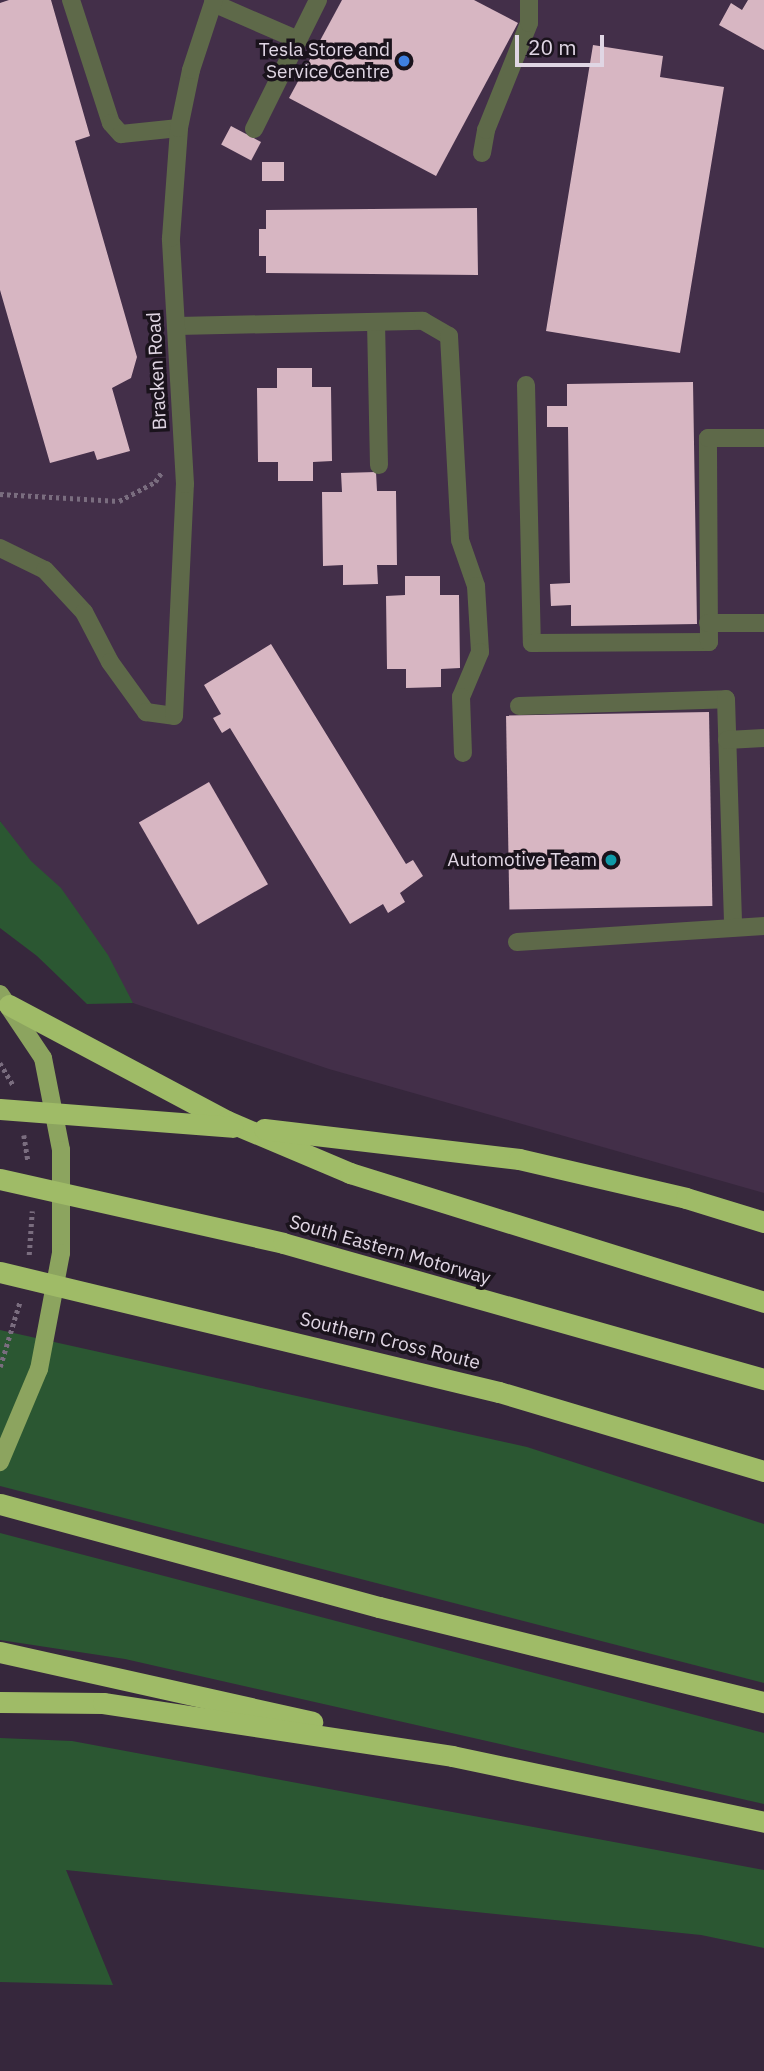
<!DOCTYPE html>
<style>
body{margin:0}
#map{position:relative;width:764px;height:2071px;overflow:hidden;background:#36273c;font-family:"IBM Plex Sans",sans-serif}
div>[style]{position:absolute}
.built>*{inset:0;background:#432f49}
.green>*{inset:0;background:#2b5732}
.building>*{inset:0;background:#d7b6c2;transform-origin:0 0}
.path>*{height:4.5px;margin-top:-2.25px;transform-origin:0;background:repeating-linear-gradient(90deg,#7a6d7f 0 3.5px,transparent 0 7px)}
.minor>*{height:18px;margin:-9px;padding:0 9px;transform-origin:9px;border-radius:9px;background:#5e6949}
.major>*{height:18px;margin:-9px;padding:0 9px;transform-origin:9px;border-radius:9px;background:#8ca45f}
.highway>*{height:21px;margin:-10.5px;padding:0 10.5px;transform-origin:10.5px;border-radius:10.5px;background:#9fbb67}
.dots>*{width:19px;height:19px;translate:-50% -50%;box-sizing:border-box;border:4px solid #1a131c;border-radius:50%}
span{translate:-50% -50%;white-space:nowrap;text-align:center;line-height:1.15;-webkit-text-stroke:7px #1a131c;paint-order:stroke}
.poi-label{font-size:19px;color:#e0d6e4}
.right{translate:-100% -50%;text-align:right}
.street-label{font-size:19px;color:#e0d6e4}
.scale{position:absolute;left:515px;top:35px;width:89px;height:32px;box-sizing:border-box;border:4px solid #e0d6e4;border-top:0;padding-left:9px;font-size:21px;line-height:24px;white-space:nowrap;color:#e0d6e4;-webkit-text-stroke:5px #1a131c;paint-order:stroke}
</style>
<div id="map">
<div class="built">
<i style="clip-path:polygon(0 0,764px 0,764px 1193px,329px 1069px,133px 1003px,14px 846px,0 821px)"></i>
</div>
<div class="green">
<i style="clip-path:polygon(0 821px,31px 861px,61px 888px,108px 955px,133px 1003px,87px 1004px,37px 956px,0 928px)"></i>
<i style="clip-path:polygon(0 1330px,527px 1447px,764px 1524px,764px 1683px,0 1486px)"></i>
<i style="clip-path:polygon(0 1533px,764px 1733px,764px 1804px,125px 1659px,0 1640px)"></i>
<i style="clip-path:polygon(0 1738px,72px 1741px,764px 1870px,764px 1948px,701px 1935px,66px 1870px,113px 1985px,0 1982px)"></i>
</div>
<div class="building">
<i style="clip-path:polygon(9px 0,51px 0,90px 136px,75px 141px,137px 357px,131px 378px,112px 388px,130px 451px,97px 460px,94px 451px,50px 463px,0 290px,0 3px)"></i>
<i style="clip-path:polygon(342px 0,474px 0,518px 23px,436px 176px,289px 98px)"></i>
<i style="clip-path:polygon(748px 0,764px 0,764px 50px,719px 25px,731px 3px,742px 10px)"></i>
<i style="clip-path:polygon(593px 45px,663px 56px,660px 77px,724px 87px,680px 353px,546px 331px)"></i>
<i style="left:231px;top:126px;width:34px;height:21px;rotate:28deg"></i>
<i style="left:262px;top:162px;width:22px;height:19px"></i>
<i style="clip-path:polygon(477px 208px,478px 275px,266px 273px,266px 256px,259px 256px,259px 229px,266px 229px,266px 210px)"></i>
<i style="clip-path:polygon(277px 368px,312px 368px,312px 387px,331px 387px,332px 461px,313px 462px,313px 481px,278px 481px,278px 462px,258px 462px,257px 388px,277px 388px)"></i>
<i style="clip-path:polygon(693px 382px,697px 624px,571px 626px,571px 605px,551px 606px,550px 584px,570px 583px,568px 427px,547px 427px,547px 406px,567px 406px,567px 384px)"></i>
<i style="clip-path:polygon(376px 472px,377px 491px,396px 491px,397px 565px,377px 565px,378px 584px,343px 585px,343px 565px,323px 566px,322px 492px,342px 492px,341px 473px)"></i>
<i style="clip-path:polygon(405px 576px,440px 576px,440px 595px,459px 595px,460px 668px,441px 669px,441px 687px,406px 688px,406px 669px,387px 669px,386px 596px,405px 595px)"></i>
<i style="clip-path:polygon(271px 644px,406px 864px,413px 860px,423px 876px,400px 893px,405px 902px,388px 913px,383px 904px,350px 924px,230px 728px,222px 733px,213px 718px,221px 714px,204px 685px)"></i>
<i style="left:709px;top:712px;width:194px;height:203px;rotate:89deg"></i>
<i style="left:209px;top:782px;width:118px;height:81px;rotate:60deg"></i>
</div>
<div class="path">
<i style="left:0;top:494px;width:119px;rotate:3.4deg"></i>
<i style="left:119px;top:501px;width:41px;rotate:-27.8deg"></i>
<i style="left:155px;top:482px;width:11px;rotate:-56deg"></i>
<i style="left:0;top:1063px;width:26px;rotate:59deg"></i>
<i style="left:24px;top:1135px;width:25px;rotate:81deg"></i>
<i style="left:29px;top:1255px;width:44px;rotate:-86.1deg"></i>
<i style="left:0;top:1367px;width:69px;rotate:-73.1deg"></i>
</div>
<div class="minor">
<i style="left:71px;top:0;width:129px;rotate:72deg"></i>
<i style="left:111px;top:123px;width:15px;rotate:48deg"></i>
<i style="left:121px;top:134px;width:58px;rotate:-5.9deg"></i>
<i style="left:213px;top:3px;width:93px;rotate:23.5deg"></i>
<i style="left:254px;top:129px;width:144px;rotate:-63.6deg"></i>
<i style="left:482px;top:153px;width:23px;rotate:-80deg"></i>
<i style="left:486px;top:130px;width:115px;rotate:-68.1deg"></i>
<i style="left:529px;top:23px;width:23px;rotate:-90deg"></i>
<i style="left:376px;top:322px;width:143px;rotate:88.8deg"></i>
<i style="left:177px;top:326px;width:246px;rotate:-1.2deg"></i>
<i style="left:423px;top:321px;width:30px;rotate:30deg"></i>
<i style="left:449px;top:336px;width:204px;rotate:86.9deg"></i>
<i style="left:460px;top:540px;width:49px;rotate:70.8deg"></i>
<i style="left:476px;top:586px;width:66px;rotate:86.5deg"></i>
<i style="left:480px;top:652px;width:49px;rotate:112.9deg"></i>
<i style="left:461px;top:697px;width:56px;rotate:88deg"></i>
<i style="left:526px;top:385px;width:258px;rotate:88.7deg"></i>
<i style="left:532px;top:643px;width:177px;rotate:-0.3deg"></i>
<i style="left:709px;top:642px;width:204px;rotate:-90.3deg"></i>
<i style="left:708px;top:438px;width:56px"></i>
<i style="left:0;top:548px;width:50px;rotate:26.1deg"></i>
<i style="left:45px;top:570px;width:57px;rotate:47.1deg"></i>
<i style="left:84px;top:612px;width:56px;rotate:62.5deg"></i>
<i style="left:110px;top:662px;width:62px;rotate:54.2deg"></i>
<i style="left:146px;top:712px;width:28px;rotate:8deg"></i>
<i style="left:174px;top:716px;width:232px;rotate:-87.3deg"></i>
<i style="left:185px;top:484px;width:246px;rotate:-93.3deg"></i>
<i style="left:171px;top:238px;width:110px;rotate:-85.8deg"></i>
<i style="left:179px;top:128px;width:59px;rotate:-78.3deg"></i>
<i style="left:191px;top:70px;width:74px;rotate:-71.8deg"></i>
<i style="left:708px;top:623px;width:56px"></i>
<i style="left:519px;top:706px;width:207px;rotate:-1.9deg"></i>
<i style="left:726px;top:699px;width:227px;rotate:88.2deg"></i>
<i style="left:727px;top:740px;width:37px;rotate:-3deg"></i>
<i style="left:517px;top:942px;width:248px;rotate:-3.7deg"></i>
</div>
<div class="major">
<i style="left:0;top:994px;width:77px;rotate:56.1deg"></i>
<i style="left:43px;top:1058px;width:94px;rotate:78.9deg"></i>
<i style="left:61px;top:1150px;width:103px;rotate:90deg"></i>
<i style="left:61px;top:1253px;width:118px;rotate:100.7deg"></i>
<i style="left:39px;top:1369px;width:101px;rotate:112.8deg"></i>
</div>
<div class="highway">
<i style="left:9px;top:1005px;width:247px;rotate:28deg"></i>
<i style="left:227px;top:1121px;width:134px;rotate:22.9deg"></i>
<i style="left:350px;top:1173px;width:434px;rotate:17.3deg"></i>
<i style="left:0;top:1109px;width:233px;rotate:4.4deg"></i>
<i style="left:264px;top:1129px;width:257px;rotate:6.7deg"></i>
<i style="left:519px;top:1159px;width:171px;rotate:13.1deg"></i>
<i style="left:686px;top:1198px;width:82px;rotate:17.1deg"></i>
<i style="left:0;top:1179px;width:290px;rotate:12.7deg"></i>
<i style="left:283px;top:1243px;width:500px;rotate:15.8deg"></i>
<i style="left:0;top:1272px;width:513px;rotate:13.52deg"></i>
<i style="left:499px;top:1392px;width:277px;rotate:16.6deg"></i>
<i style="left:0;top:1504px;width:393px;rotate:15.2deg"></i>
<i style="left:379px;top:1607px;width:397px;rotate:13.9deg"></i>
<i style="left:0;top:1652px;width:320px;rotate:12.6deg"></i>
<i style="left:0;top:1702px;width:103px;rotate:0.6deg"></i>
<i style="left:103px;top:1703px;width:353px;rotate:8.6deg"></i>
<i style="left:452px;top:1756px;width:319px;rotate:11.9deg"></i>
</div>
<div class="dots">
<i style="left:404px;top:61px;background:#3f7fe0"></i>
<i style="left:611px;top:860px;background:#0f9aa8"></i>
</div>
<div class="poi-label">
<span class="right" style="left:390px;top:61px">Tesla Store and<br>Service Centre</span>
<span class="right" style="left:597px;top:860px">Automotive Team</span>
</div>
<div class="street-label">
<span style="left:157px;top:371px;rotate:-93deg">Bracken Road</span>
<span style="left:390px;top:1250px;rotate:16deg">South Eastern Motorway</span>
<span style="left:390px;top:1341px;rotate:14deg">Southern Cross Route</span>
</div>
<div class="scale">20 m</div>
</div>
